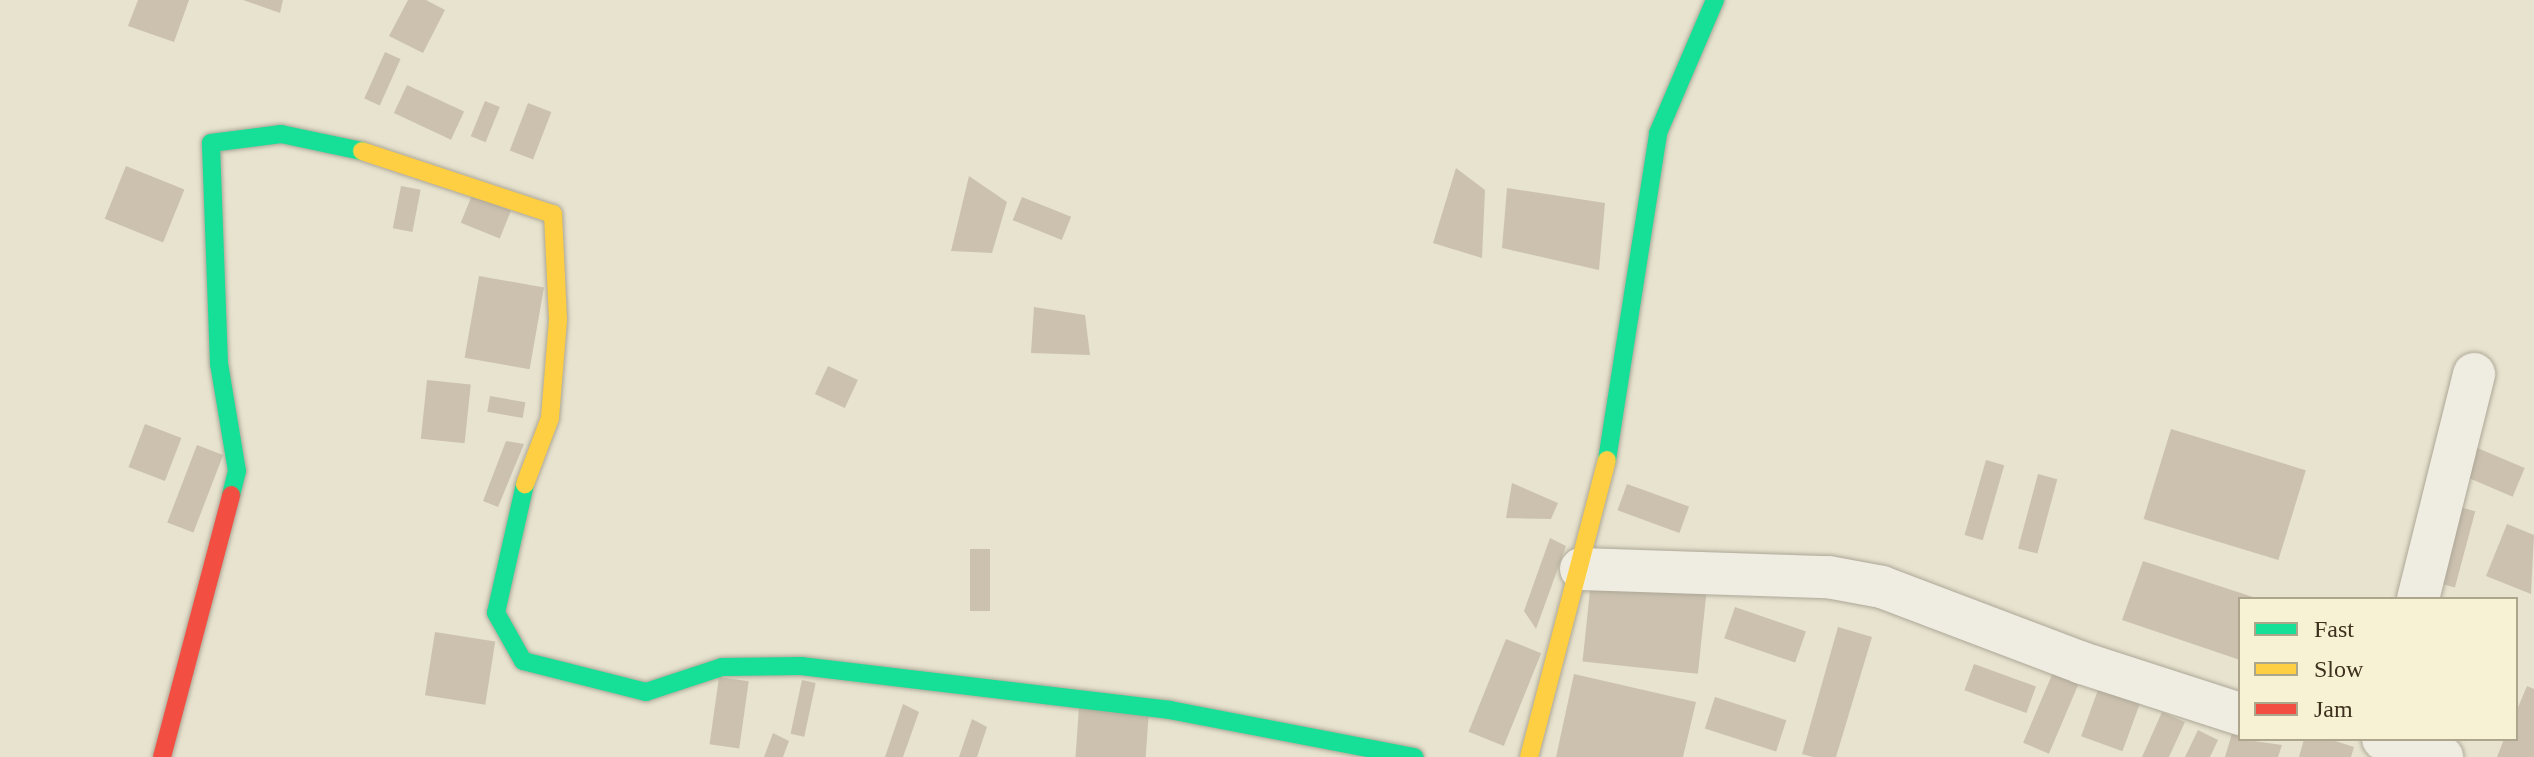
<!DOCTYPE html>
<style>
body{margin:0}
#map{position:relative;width:2534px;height:757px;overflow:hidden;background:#e7e3cf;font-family:Georgia,serif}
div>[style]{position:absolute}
.building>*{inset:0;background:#ccc1af;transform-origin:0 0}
.roads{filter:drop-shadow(0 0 2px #ada797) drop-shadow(0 0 2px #ada797)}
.street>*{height:42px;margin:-21px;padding:0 21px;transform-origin:21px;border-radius:21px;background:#efece1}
.fast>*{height:18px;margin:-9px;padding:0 9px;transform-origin:9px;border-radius:9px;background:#16e098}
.slow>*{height:18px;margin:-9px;padding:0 9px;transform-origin:9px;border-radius:9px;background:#ffcf43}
.jam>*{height:18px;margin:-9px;padding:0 9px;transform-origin:9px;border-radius:9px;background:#f24e42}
span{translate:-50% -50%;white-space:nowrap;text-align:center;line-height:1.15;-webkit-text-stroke:6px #f8f2d5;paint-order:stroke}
.legend{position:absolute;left:2238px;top:597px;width:280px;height:144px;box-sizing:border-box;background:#f8f2d5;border:2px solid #ada58c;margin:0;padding:10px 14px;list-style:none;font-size:24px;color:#3d311e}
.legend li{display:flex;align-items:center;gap:16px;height:40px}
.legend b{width:40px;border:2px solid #ada58c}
</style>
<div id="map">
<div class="building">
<i style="clip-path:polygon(138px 0,189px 0,174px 42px,128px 26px)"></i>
<i style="clip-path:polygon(243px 0,283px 0,280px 13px)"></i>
<i style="clip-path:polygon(408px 0,426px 0,445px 10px,423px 53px,389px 36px)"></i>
<i style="left:385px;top:52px;width:17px;height:51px;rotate:24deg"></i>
<i style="left:407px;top:85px;width:63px;height:31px;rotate:25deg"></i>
<i style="left:485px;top:101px;width:16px;height:38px;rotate:22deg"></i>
<i style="left:528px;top:103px;width:25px;height:51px;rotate:21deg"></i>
<i style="left:126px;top:166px;width:63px;height:57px;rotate:22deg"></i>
<i style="clip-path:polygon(1456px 168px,1485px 190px,1482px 258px,1433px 243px)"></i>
<i style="clip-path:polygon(969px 176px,1007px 202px,992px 253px,951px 251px)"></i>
<i style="left:401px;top:186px;width:20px;height:43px;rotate:11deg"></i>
<i style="clip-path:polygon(1507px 188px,1605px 203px,1599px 270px,1502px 248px)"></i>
<i style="left:472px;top:195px;width:42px;height:30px;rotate:22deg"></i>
<i style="left:1022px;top:197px;width:53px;height:25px;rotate:22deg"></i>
<i style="left:479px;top:276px;width:66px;height:83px;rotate:10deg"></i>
<i style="clip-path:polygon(1034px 307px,1085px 315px,1090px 355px,1031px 353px)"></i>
<i style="left:828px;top:366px;width:33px;height:31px;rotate:25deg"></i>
<i style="left:427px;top:380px;width:44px;height:59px;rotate:6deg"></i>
<i style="left:490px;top:396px;width:36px;height:16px;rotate:10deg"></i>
<i style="left:145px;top:424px;width:39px;height:46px;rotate:21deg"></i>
<i style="left:2171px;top:429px;width:141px;height:94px;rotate:17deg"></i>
<i style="clip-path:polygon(506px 441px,524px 444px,498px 507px,483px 501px)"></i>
<i style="left:197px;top:445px;width:28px;height:83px;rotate:21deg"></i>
<i style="left:2475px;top:447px;width:54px;height:31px;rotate:23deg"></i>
<i style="left:1986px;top:460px;width:19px;height:78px;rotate:16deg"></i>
<i style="left:2038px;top:474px;width:20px;height:77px;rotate:15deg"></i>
<i style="clip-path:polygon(1512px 483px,1558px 503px,1551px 519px,1506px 518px)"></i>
<i style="left:1627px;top:484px;width:66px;height:28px;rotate:20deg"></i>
<i style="left:2456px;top:506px;width:20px;height:79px;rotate:15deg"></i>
<i style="clip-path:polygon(2507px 524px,2534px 535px,2531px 594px,2486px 576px)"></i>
<i style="clip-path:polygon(1550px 538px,1566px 546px,1536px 629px,1524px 611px)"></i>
<i style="left:970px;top:549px;width:20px;height:62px"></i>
<i style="clip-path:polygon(2143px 561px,2256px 598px,2240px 599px,2240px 660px,2122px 620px)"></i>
<i style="left:1591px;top:581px;width:116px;height:81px;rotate:6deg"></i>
<i style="left:1735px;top:607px;width:75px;height:33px;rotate:19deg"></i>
<i style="clip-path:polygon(1838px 627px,1872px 637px,1836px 757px,1813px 757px,1802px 754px)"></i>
<i style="left:435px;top:632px;width:61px;height:64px;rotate:9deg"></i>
<i style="left:1506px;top:639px;width:38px;height:100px;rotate:22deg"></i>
<i style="left:1974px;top:664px;width:66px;height:28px;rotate:20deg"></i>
<i style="left:2054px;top:670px;width:28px;height:79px;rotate:23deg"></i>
<i style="clip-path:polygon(1574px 674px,1696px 702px,1683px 757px,1556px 757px)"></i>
<i style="left:719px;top:677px;width:30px;height:68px;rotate:8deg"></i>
<i style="left:2102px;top:679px;width:44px;height:61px;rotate:20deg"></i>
<i style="left:802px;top:680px;width:14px;height:55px;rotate:12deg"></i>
<i style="clip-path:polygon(2527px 686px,2534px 689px,2534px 757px,2497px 757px,2504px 739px,2516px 739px,2516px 712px)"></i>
<i style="left:1715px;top:697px;width:75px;height:33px;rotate:18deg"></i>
<i style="clip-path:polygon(903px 704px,919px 712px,903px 757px,885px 757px)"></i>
<i style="left:1079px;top:707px;width:70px;height:50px;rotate:4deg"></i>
<i style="clip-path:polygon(2162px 712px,2185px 722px,2169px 757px,2142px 757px)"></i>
<i style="clip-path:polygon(972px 719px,987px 727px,977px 757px,959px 757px)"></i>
<i style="clip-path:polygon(2198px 730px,2218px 740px,2210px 757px,2185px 757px)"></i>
<i style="clip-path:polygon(2233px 730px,2240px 732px,2240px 739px,2282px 745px,2278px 757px,2225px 757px)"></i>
<i style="clip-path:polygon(773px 733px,789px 741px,783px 757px,764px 757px)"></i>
<i style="clip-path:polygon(2304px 739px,2329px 739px,2354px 747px,2351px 757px,2299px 757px)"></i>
</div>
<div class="roads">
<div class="street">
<i style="left:1581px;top:569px;width:247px;rotate:1.9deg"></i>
<i style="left:1828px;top:577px;width:55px;rotate:10.5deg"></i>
<i style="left:1882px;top:587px;width:214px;rotate:20.8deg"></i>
<i style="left:2082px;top:663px;width:166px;rotate:17.9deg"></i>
<i style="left:2418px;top:599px;width:232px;rotate:-76deg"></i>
<i style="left:2383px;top:739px;width:62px;rotate:17deg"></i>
</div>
<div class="fast">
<i style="left:1607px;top:460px;width:331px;rotate:-81.1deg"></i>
<i style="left:1658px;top:133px;width:145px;rotate:-66.8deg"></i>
<i style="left:525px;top:484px;width:132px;rotate:102.7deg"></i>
<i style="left:496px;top:613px;width:55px;rotate:60.6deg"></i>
<i style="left:523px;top:661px;width:127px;rotate:14.1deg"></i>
<i style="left:646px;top:692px;width:80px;rotate:-18.2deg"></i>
<i style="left:722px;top:667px;width:79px;rotate:-0.7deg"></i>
<i style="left:801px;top:666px;width:372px;rotate:6.8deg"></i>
<i style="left:1170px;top:710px;width:249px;rotate:10.9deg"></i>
<i style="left:231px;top:495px;width:25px;rotate:-76deg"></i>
<i style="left:237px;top:471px;width:109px;rotate:-99.5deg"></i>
<i style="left:219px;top:364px;width:221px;rotate:-92.1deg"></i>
<i style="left:211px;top:143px;width:71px;rotate:-7.3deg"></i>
<i style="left:281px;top:134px;width:83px;rotate:11.9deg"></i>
</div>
<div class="slow">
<i style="left:362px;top:151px;width:201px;rotate:18.3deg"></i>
<i style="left:553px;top:214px;width:106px;rotate:87.3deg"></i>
<i style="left:558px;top:320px;width:98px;rotate:94.7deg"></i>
<i style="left:550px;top:418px;width:71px;rotate:110.7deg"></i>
<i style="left:1529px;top:757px;width:307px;rotate:-75.3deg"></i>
</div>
<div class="jam">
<i style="left:162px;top:757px;width:271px;rotate:-75.2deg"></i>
</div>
</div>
<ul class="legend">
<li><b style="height:10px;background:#16e098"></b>Fast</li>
<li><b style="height:10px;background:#ffcf43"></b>Slow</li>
<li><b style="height:10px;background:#f24e42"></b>Jam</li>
</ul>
</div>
